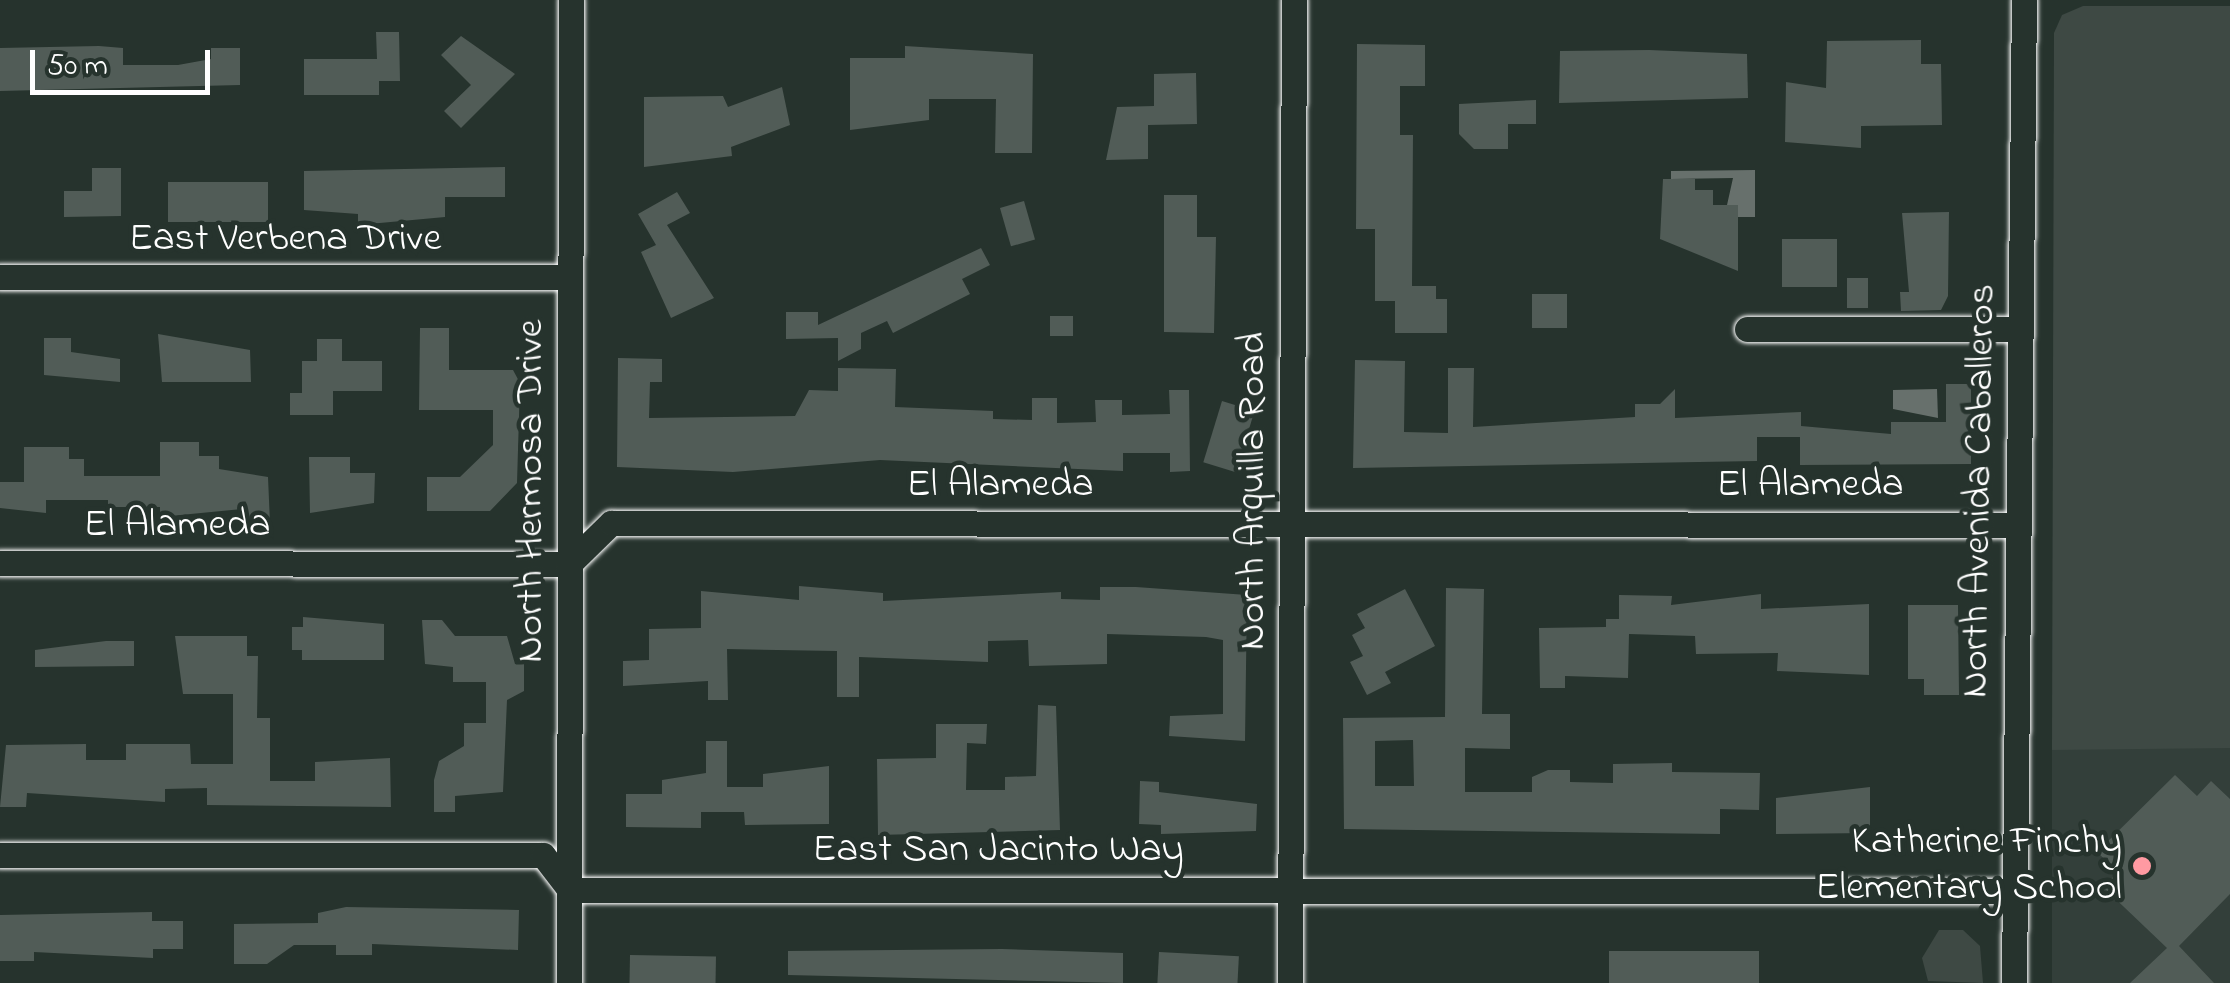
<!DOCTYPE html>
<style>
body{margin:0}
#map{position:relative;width:2230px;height:983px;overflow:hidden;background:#26332d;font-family:"Indie Flower",sans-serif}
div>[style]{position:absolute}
.built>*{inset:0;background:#333f3a;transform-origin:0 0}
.green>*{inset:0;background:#3e4944}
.water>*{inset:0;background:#67706c}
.building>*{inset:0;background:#515c57;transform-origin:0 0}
.roads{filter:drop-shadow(0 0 2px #fff) drop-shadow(0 0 2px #fff)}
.minor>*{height:25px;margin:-12.5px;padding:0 12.5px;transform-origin:12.5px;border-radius:12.5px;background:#26332d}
.dots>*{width:28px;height:28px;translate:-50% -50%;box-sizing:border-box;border:5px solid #26332d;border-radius:50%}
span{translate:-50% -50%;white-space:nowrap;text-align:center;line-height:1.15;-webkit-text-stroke:9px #26332d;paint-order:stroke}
.street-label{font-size:40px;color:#fff}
.poi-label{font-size:40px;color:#fff}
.right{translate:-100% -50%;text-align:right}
.scale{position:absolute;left:30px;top:50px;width:180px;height:45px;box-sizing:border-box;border:5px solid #fff;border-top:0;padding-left:12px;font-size:30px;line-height:35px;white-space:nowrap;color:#fff;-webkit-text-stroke:8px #26332d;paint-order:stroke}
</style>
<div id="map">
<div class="built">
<i style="left:2230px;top:748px;width:235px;height:178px;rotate:90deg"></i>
</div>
<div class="green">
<i style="clip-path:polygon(2083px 6px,2230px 6px,2230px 748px,2052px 750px,2054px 33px,2062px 15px)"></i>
<i style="clip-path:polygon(1939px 930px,1963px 930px,1980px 946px,1983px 983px,1928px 981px,1922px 958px)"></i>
</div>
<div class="water">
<i style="clip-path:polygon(1755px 170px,1755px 217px,1738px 217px,1737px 205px,1727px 205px,1733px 178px,1671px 179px,1671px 171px)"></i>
<i style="clip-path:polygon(1937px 389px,1938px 418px,1893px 409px,1893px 390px)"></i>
</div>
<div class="building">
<i style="clip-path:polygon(376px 32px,399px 32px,400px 81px,379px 81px,379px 95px,304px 95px,304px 59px,377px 59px)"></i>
<i style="clip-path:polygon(461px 36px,515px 74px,461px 128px,444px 111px,471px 85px,441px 55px)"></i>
<i style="clip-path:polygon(1921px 40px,1921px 64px,1941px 64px,1942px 125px,1861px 126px,1861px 148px,1785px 142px,1786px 82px,1826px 88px,1827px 41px)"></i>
<i style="clip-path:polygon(1357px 44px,1425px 45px,1425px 86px,1400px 86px,1400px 135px,1413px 135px,1412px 286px,1436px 286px,1436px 299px,1447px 299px,1447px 333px,1395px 333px,1395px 301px,1375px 301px,1375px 229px,1356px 229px)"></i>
<i style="clip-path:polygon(99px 46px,123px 48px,123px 65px,178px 65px,211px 59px,211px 48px,240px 48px,240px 85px,0 91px,0 48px)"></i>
<i style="clip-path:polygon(905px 46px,1033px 54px,1032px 153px,995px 153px,996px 99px,929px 99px,929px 120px,850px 130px,850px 58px,905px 58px)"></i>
<i style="clip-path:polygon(1649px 50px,1747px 54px,1748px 98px,1559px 103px,1560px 51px)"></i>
<i style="clip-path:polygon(1196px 73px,1197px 124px,1148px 125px,1148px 159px,1106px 160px,1117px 107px,1154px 106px,1154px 74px)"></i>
<i style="clip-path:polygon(782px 87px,790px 125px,731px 147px,732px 156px,644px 167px,644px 97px,723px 96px,728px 107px)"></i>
<i style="clip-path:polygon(1536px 100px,1536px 124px,1508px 124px,1508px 149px,1474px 149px,1459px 134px,1459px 104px)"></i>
<i style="clip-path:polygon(505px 167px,505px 197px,445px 197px,445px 217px,358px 225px,358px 214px,304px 210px,304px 171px)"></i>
<i style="clip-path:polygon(92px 168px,121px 168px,121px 216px,64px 217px,64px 191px,92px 191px)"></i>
<i style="clip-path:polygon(1663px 179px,1695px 179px,1695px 190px,1713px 190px,1713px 205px,1738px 205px,1738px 271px,1660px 239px)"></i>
<i style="left:268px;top:182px;width:40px;height:100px;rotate:90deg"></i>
<i style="clip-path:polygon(677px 192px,690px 213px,667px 225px,714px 298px,671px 318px,641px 252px,656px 245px,638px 214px)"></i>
<i style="clip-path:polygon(1164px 195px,1197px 195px,1197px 237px,1216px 237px,1214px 333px,1164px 332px)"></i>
<i style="left:1024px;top:201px;width:40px;height:25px;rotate:74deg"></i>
<i style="clip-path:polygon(1949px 212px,1948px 296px,1941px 310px,1901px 311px,1900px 292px,1909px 292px,1902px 213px)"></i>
<i style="left:1837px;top:239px;width:48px;height:55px;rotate:90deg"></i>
<i style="clip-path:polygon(981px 248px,990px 265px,962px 279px,970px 294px,893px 333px,887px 321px,861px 333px,861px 349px,838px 361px,838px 338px,786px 339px,786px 312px,818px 312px,818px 325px)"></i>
<i style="left:1847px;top:278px;width:21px;height:30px"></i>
<i style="left:1532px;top:294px;width:35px;height:34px"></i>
<i style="left:1050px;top:316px;width:23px;height:20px"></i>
<i style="clip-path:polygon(420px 328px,449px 328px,449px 370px,513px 370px,520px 383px,517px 483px,490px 511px,427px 511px,427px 477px,460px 477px,493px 445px,493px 410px,419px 410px)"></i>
<i style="clip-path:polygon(158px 334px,250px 350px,251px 382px,162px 382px)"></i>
<i style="clip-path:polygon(44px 338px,71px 338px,71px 352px,120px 359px,120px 382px,44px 375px)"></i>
<i style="clip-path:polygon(317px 339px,342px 339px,342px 361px,382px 361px,382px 391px,333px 391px,333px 415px,290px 415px,290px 393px,302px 393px,302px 361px,317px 361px)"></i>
<i style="clip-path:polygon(618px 358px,662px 359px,662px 382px,650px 382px,649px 418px,795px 416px,809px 390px,838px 391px,838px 368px,896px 369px,895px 407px,993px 411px,993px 419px,1032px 420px,1032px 398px,1057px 398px,1057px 423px,1096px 422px,1095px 400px,1122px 400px,1122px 415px,1170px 414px,1169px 390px,1189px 390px,1190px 471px,1170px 472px,1170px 453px,1123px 453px,1123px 471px,880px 460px,733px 472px,617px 467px)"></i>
<i style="clip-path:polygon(1355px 360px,1405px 361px,1404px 432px,1448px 433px,1448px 368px,1474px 368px,1473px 427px,1635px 417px,1635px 404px,1660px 404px,1675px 389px,1675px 418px,1801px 412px,1801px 426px,1891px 434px,1891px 422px,1946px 422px,1946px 384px,1971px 384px,1971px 464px,1800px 465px,1800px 437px,1757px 437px,1757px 461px,1353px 468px)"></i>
<i style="left:1222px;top:401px;width:34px;height:64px;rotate:17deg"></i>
<i style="clip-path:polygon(160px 442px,199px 442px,199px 456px,219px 456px,219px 469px,268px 477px,270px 523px,242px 523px,242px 509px,160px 517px,160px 507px,108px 507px,108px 500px,46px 500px,46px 513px,0 508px,0 482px,24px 482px,24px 447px,69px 447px,69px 459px,84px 459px,84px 476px,160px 476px)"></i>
<i style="clip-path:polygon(309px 457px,350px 457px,350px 473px,375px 473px,374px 503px,310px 513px)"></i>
<i style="clip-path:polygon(799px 586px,883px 593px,883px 601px,1061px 592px,1061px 599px,1100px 600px,1100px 587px,1136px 587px,1247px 595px,1245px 741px,1169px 736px,1170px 716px,1223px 714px,1223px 640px,1206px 637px,1107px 634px,1107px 664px,1029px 666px,1028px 640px,988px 641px,988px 662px,859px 657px,859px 697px,837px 697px,837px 651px,727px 649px,728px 700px,708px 700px,708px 681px,623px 686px,623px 661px,649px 660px,649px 629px,701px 628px,701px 591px,799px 600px)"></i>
<i style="clip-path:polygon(evenodd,1446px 588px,1484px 589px,1482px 714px,1510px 714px,1510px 749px,1465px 748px,1465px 792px,1532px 792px,1532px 777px,1548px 770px,1570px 770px,1570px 782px,1613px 783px,1613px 764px,1672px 763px,1672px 772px,1760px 773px,1759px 810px,1720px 809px,1720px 834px,1344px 829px,1343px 718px,1445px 717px,1446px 588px,1413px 740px,1414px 786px,1375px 786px,1375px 741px,1413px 740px)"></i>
<i style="clip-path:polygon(1405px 589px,1435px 646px,1385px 672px,1391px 683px,1367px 695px,1350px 662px,1363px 656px,1352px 635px,1365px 628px,1357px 614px)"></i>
<i style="clip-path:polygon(1761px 594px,1761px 609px,1869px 604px,1869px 675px,1777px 671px,1778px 653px,1696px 654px,1695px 636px,1629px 634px,1628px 678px,1565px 676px,1565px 688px,1540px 688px,1539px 628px,1606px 627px,1606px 619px,1619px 619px,1619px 595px,1672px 596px,1671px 605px)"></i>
<i style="clip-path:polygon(1908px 605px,1958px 605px,1959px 695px,1924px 695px,1924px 679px,1908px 679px)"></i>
<i style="clip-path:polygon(303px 617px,384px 624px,384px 660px,302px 660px,302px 650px,292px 650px,292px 627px,303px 627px)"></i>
<i style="clip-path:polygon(422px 620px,442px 620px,455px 636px,507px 636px,515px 664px,524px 664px,524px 691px,507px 700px,503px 792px,455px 796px,455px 812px,434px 812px,434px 780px,439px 761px,464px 746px,464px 723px,486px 723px,486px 682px,453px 682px,453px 667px,425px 664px)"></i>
<i style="clip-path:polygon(175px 636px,247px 636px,247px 656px,258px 656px,257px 718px,270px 718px,270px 781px,315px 781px,315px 762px,390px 758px,391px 807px,207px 805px,207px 788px,165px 789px,165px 802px,27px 793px,26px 807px,0 807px,6px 745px,86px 744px,86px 760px,126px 760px,126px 744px,190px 744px,191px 764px,233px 764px,233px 694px,183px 694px)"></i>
<i style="clip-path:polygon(106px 641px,134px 641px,134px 666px,35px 667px,35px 650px)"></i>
<i style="clip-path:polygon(1038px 705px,1056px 706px,1060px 830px,878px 835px,877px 759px,936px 758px,936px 724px,987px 724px,986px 744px,967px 743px,966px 790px,1005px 790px,1005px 777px,1036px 776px)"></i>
<i style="clip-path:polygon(706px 741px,727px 741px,727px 787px,763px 787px,763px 774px,829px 766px,829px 824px,745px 825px,744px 812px,701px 812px,701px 828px,626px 827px,626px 794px,662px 794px,662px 780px,706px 773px)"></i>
<i style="clip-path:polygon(2175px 775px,2197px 796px,2211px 781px,2230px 799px,2230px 894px,2179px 946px,2214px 983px,2130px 983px,2167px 948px,2103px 887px,2118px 872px,2097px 852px)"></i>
<i style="clip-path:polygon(1140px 781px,1159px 782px,1159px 792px,1257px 804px,1256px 831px,1161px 834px,1161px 825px,1139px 824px)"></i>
<i style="clip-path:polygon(1870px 787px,1870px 833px,1776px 834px,1776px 798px)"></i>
<i style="clip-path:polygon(346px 907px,519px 910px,518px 950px,372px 944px,372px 955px,336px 955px,336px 945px,294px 945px,267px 964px,234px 964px,234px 924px,318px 923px,318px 913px)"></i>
<i style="clip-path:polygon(152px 912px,152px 921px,183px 921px,183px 949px,153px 949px,153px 958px,34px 952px,34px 961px,0 961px,0 915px)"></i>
<i style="clip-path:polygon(1002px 949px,1123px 953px,1123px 983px,788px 975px,788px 951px)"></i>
<i style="left:1609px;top:951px;width:150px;height:32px"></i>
<i style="left:1159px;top:952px;width:80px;height:31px;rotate:3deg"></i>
<i style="left:630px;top:955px;width:86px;height:28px;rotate:1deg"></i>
</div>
<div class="roads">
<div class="minor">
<i style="left:0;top:277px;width:570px"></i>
<i style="left:1747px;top:329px;width:273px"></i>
<i style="left:0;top:563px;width:569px;rotate:0.1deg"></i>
<i style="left:569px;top:564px;width:59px;rotate:-44.3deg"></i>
<i style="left:611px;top:523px;width:1406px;rotate:0.08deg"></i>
<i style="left:0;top:855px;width:543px"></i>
<i style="left:543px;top:855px;width:44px;rotate:52.4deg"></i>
<i style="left:570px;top:890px;width:1443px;rotate:0.04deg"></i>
<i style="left:569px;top:983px;width:983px;rotate:-89.88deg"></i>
<i style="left:1290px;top:983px;width:983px;rotate:-89.77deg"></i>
<i style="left:2014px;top:983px;width:983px;rotate:-89.42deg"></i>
</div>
</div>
<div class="dots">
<i style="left:2142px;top:866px;background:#ff9aa2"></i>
</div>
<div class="street-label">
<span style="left:285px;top:240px">East Verbena Drive</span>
<span style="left:1000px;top:486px">El Alameda</span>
<span style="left:1810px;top:486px">El Alameda</span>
<span style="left:532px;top:491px;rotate:-90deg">North Hermosa Drive</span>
<span style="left:1254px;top:491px;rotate:-90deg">North Arquilla Road</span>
<span style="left:1980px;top:491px;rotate:-89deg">North Avenida Caballeros</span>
<span style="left:177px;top:526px">El Alameda</span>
<span style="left:998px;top:851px">East San Jacinto Way</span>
</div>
<div class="poi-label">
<span class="right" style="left:2122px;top:866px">Katherine Finchy<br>Elementary School</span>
</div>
<div class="scale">50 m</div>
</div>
